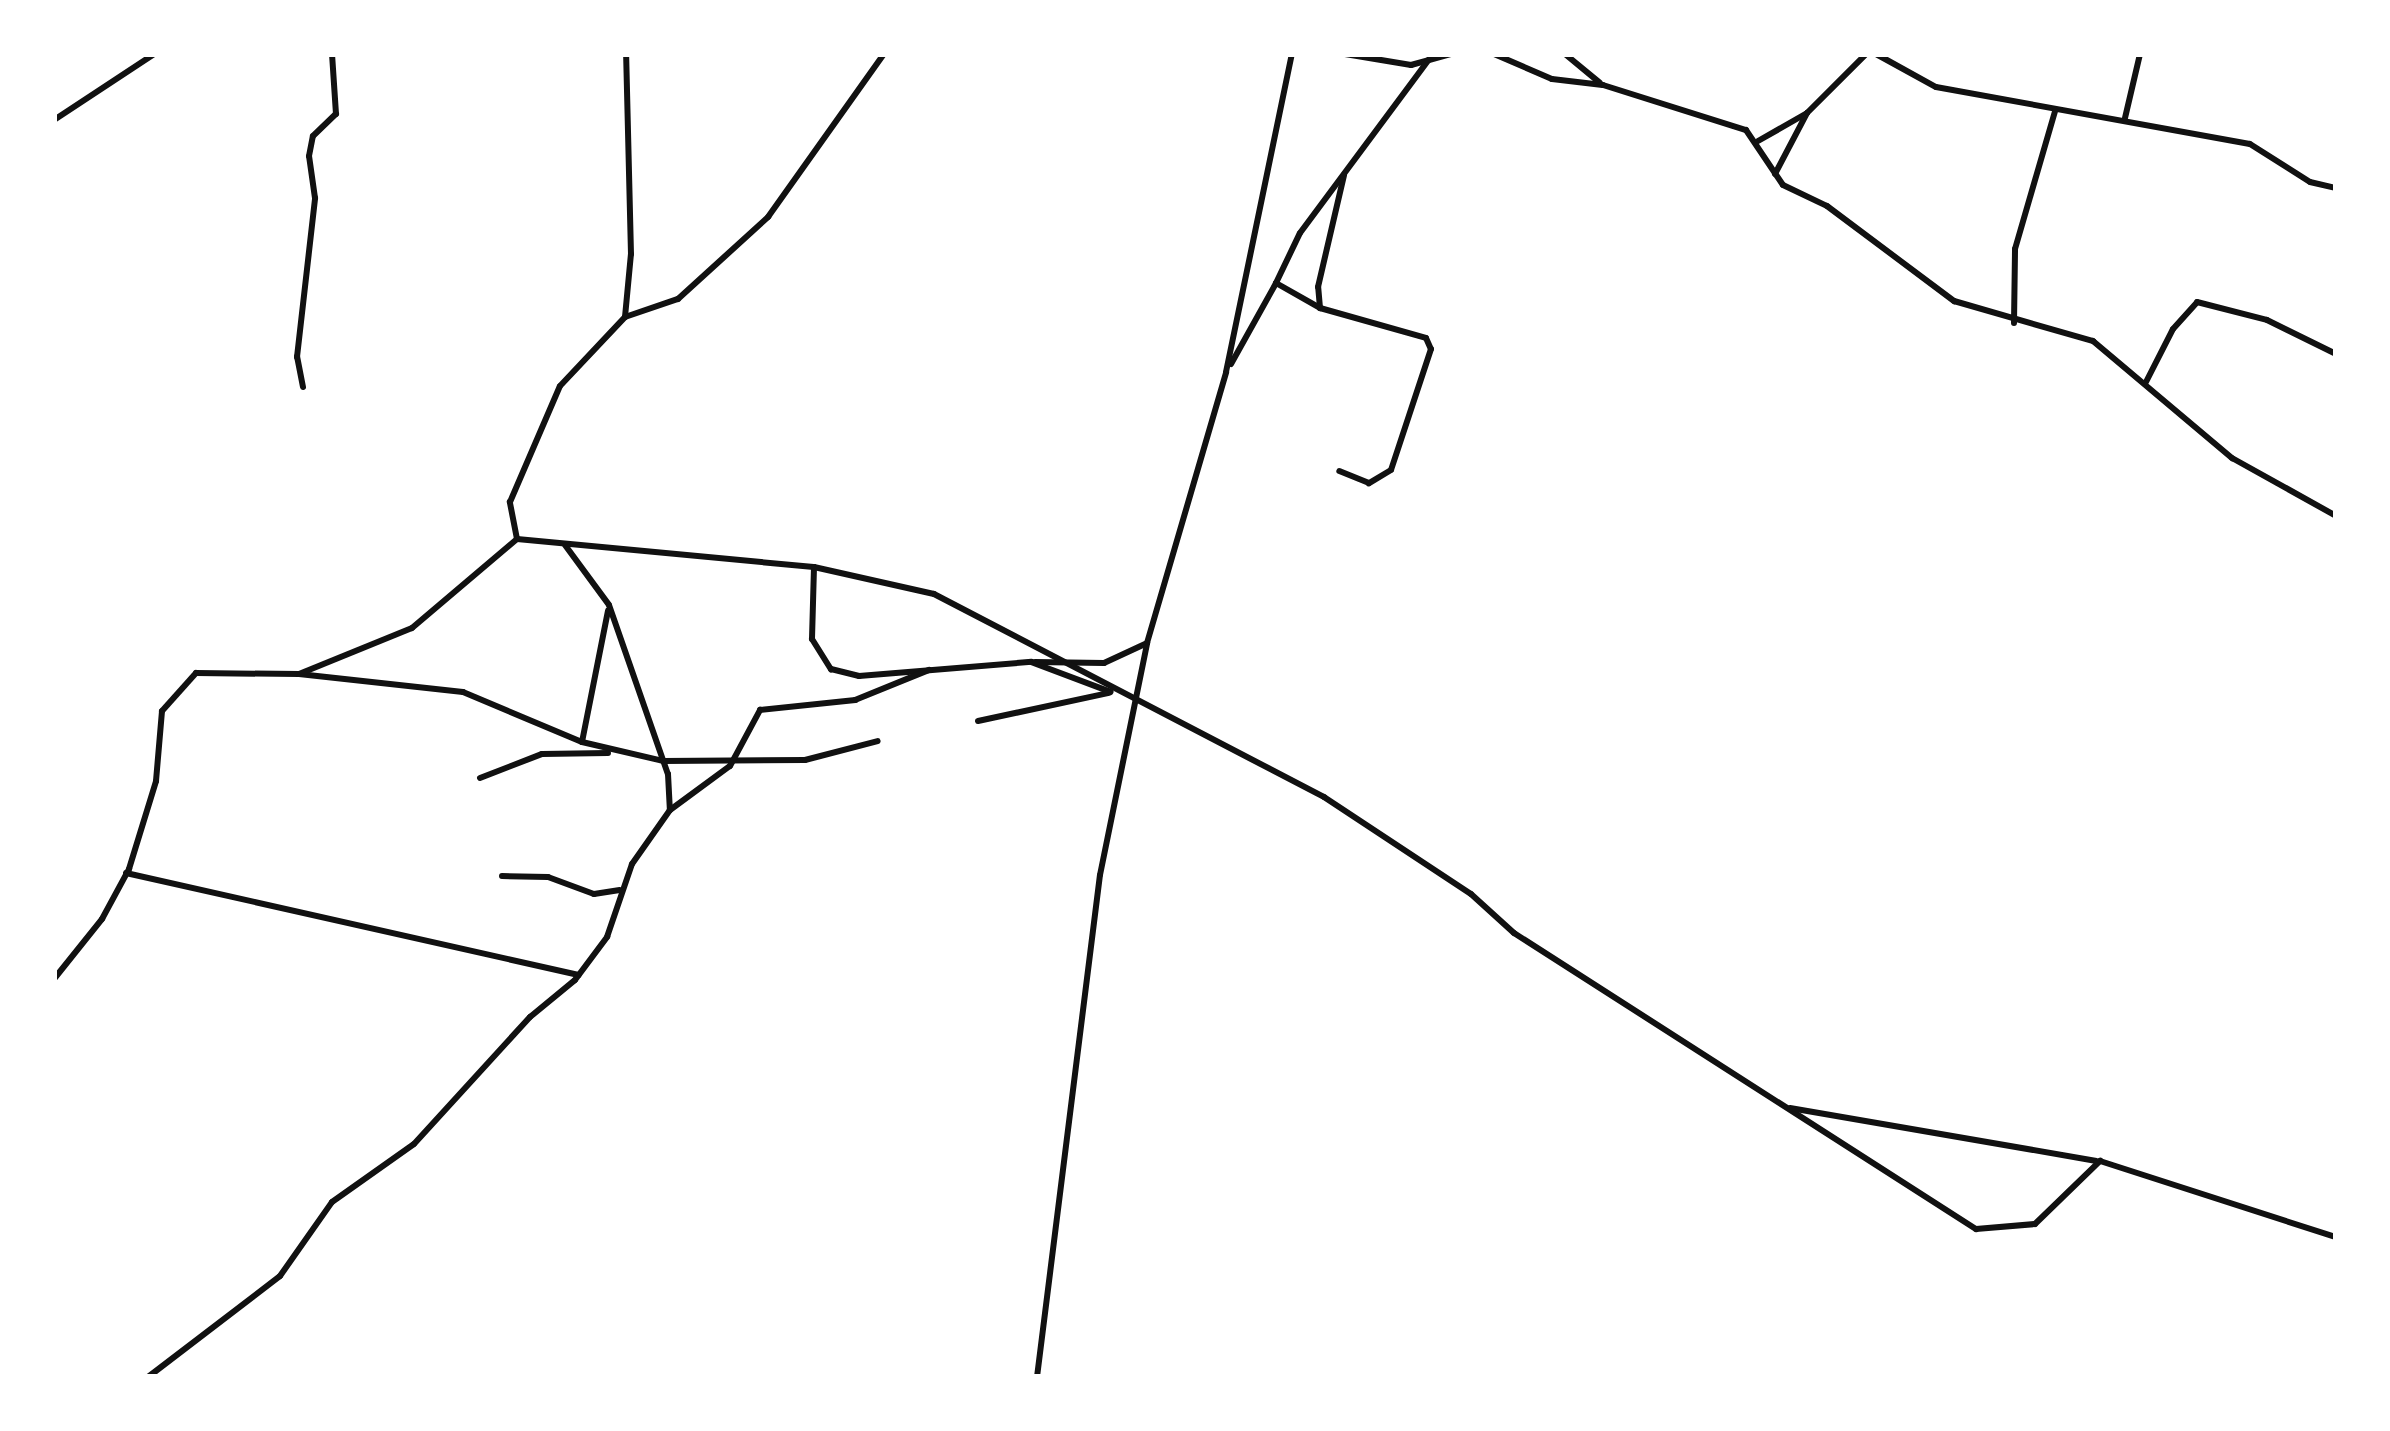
<!DOCTYPE html>
<style>
body{margin:0}
#map{position:relative;width:2390px;height:1431px;overflow:hidden;background:#fff;font-family:Poppins,sans-serif}
div>[style]{position:absolute}
.minor>*{height:6px;margin:-3px;padding:0 3px;transform-origin:3px;border-radius:3px;background:#111}
span{translate:-50% -50%;white-space:nowrap;text-align:center;line-height:1.15;-webkit-text-stroke:9px #fff;paint-order:stroke}
.frame{position:absolute;inset:0;border:57px solid #fff;pointer-events:none}
</style>
<div id="map">
<div class="minor">
<i style="left:1345px;top:54px;width:67px;rotate:9.5deg"></i>
<i style="left:1411px;top:65px;width:41px;rotate:-15.4deg"></i>
<i style="left:1494px;top:54px;width:63px;rotate:23.3deg"></i>
<i style="left:1552px;top:79px;width:51px;rotate:6.7deg"></i>
<i style="left:1603px;top:85px;width:150px;rotate:17.5deg"></i>
<i style="left:1746px;top:130px;width:66px;rotate:56.1deg"></i>
<i style="left:1783px;top:185px;width:49px;rotate:25.5deg"></i>
<i style="left:1827px;top:206px;width:159px;rotate:36.8deg"></i>
<i style="left:1954px;top:301px;width:145px;rotate:16.1deg"></i>
<i style="left:2093px;top:341px;width:182px;rotate:40.1deg"></i>
<i style="left:2232px;top:458px;width:119px;rotate:29.1deg"></i>
<i style="left:1565px;top:54px;width:45px;rotate:39.6deg"></i>
<i style="left:1876px;top:54px;width:68px;rotate:28.8deg"></i>
<i style="left:1936px;top:87px;width:319px;rotate:10.3deg"></i>
<i style="left:2250px;top:144px;width:71px;rotate:32.3deg"></i>
<i style="left:2310px;top:182px;width:27px;rotate:13deg"></i>
<i style="left:2125px;top:118px;width:66px;rotate:-76.8deg"></i>
<i style="left:54px;top:120px;width:120px;rotate:-33.4deg"></i>
<i style="left:1758px;top:141px;width:56px;rotate:-29.7deg"></i>
<i style="left:1807px;top:113px;width:83px;rotate:-45deg"></i>
<i style="left:1775px;top:174px;width:69px;rotate:-62.3deg"></i>
<i style="left:1276px;top:283px;width:55px;rotate:-64.4deg"></i>
<i style="left:1300px;top:233px;width:223px;rotate:-53.4deg"></i>
<i style="left:1320px;top:308px;width:21px;rotate:-95deg"></i>
<i style="left:1318px;top:287px;width:115px;rotate:-76.9deg"></i>
<i style="left:625px;top:317px;width:56px;rotate:-18.8deg"></i>
<i style="left:678px;top:299px;width:122px;rotate:-42.3deg"></i>
<i style="left:768px;top:217px;width:200px;rotate:-54.6deg"></i>
<i style="left:2014px;top:323px;width:74px;rotate:-89.2deg"></i>
<i style="left:2015px;top:249px;width:144px;rotate:-73.8deg"></i>
<i style="left:1231px;top:364px;width:93px;rotate:-60.9deg"></i>
<i style="left:1276px;top:283px;width:51px;rotate:29.6deg"></i>
<i style="left:1320px;top:308px;width:110px;rotate:15.8deg"></i>
<i style="left:1426px;top:338px;width:12px;rotate:66deg"></i>
<i style="left:1431px;top:349px;width:127px;rotate:108.3deg"></i>
<i style="left:1391px;top:470px;width:26px;rotate:149deg"></i>
<i style="left:1369px;top:483px;width:32px;rotate:-158deg"></i>
<i style="left:2146px;top:382px;width:59px;rotate:-63deg"></i>
<i style="left:2173px;top:329px;width:36px;rotate:-48deg"></i>
<i style="left:2197px;top:302px;width:72px;rotate:14.4deg"></i>
<i style="left:2267px;top:320px;width:77px;rotate:26.2deg"></i>
<i style="left:303px;top:387px;width:31px;rotate:-101deg"></i>
<i style="left:297px;top:357px;width:160px;rotate:-83.5deg"></i>
<i style="left:315px;top:198px;width:42px;rotate:-98.1deg"></i>
<i style="left:309px;top:156px;width:20px;rotate:-79deg"></i>
<i style="left:313px;top:136px;width:32px;rotate:-44deg"></i>
<i style="left:336px;top:114px;width:60px;rotate:-93.8deg"></i>
<i style="left:517px;top:539px;width:38px;rotate:-101deg"></i>
<i style="left:510px;top:502px;width:126px;rotate:-66.7deg"></i>
<i style="left:560px;top:386px;width:95px;rotate:-46.7deg"></i>
<i style="left:625px;top:317px;width:63px;rotate:-84.6deg"></i>
<i style="left:631px;top:254px;width:200px;rotate:-91.4deg"></i>
<i style="left:565px;top:545px;width:74px;rotate:53.7deg"></i>
<i style="left:609px;top:605px;width:179px;rotate:70.8deg"></i>
<i style="left:668px;top:774px;width:36px;rotate:87deg"></i>
<i style="left:814px;top:567px;width:72px;rotate:91.6deg"></i>
<i style="left:812px;top:639px;width:36px;rotate:58deg"></i>
<i style="left:831px;top:669px;width:29px;rotate:14deg"></i>
<i style="left:859px;top:676px;width:173px;rotate:-4.7deg"></i>
<i style="left:1031px;top:662px;width:85px;rotate:20.6deg"></i>
<i style="left:1035px;top:662px;width:69px;rotate:0.8deg"></i>
<i style="left:1104px;top:663px;width:47px;rotate:-24.9deg"></i>
<i style="left:299px;top:674px;width:165px;rotate:6.3deg"></i>
<i style="left:463px;top:692px;width:129px;rotate:22.8deg"></i>
<i style="left:582px;top:742px;width:83px;rotate:13.2deg"></i>
<i style="left:663px;top:761px;width:142px;rotate:-0.4deg"></i>
<i style="left:805px;top:760px;width:75px;rotate:-14.6deg"></i>
<i style="left:978px;top:721px;width:134px;rotate:-12.1deg"></i>
<i style="left:582px;top:742px;width:134px;rotate:-78.8deg"></i>
<i style="left:480px;top:778px;width:66px;rotate:-21.2deg"></i>
<i style="left:542px;top:754px;width:66px;rotate:-0.9deg"></i>
<i style="left:126px;top:873px;width:464px;rotate:12.7deg"></i>
<i style="left:502px;top:876px;width:46px;rotate:1.2deg"></i>
<i style="left:548px;top:877px;width:49px;rotate:20.3deg"></i>
<i style="left:594px;top:894px;width:26px;rotate:-9deg"></i>
<i style="left:54px;top:979px;width:77px;rotate:-51.3deg"></i>
<i style="left:102px;top:919px;width:57px;rotate:-61.6deg"></i>
<i style="left:129px;top:869px;width:92px;rotate:-72.9deg"></i>
<i style="left:156px;top:781px;width:70px;rotate:-85.1deg"></i>
<i style="left:162px;top:711px;width:51px;rotate:-48.2deg"></i>
<i style="left:196px;top:673px;width:103px;rotate:0.6deg"></i>
<i style="left:299px;top:674px;width:122px;rotate:-22.2deg"></i>
<i style="left:412px;top:628px;width:138px;rotate:-40.3deg"></i>
<i style="left:517px;top:539px;width:298px;rotate:5.4deg"></i>
<i style="left:814px;top:567px;width:123px;rotate:12.7deg"></i>
<i style="left:934px;top:594px;width:440px;rotate:27.5deg"></i>
<i style="left:1324px;top:797px;width:176px;rotate:33.4deg"></i>
<i style="left:1471px;top:894px;width:58px;rotate:42.2deg"></i>
<i style="left:1514px;top:933px;width:549px;rotate:32.65deg"></i>
<i style="left:1976px;top:1229px;width:59px;rotate:-4.8deg"></i>
<i style="left:2035px;top:1224px;width:91px;rotate:-44.1deg"></i>
<i style="left:2100px;top:1161px;width:248px;rotate:17.9deg"></i>
<i style="left:1790px;top:1108px;width:311px;rotate:9.8deg"></i>
<i style="left:148px;top:1377px;width:166px;rotate:-37.4deg"></i>
<i style="left:280px;top:1276px;width:90px;rotate:-54.9deg"></i>
<i style="left:332px;top:1202px;width:100px;rotate:-35.3deg"></i>
<i style="left:414px;top:1144px;width:172px;rotate:-47.6deg"></i>
<i style="left:530px;top:1017px;width:58px;rotate:-39.4deg"></i>
<i style="left:575px;top:980px;width:54px;rotate:-53.3deg"></i>
<i style="left:607px;top:937px;width:77px;rotate:-71.1deg"></i>
<i style="left:632px;top:864px;width:66px;rotate:-54.9deg"></i>
<i style="left:670px;top:810px;width:74px;rotate:-36.3deg"></i>
<i style="left:730px;top:766px;width:64px;rotate:-61.8deg"></i>
<i style="left:760px;top:710px;width:96px;rotate:-6deg"></i>
<i style="left:855px;top:700px;width:80px;rotate:-22.1deg"></i>
<i style="left:1037px;top:1377px;width:506px;rotate:-82.85deg"></i>
<i style="left:1100px;top:875px;width:237px;rotate:-78.5deg"></i>
<i style="left:1147px;top:643px;width:282px;rotate:-73.7deg"></i>
<i style="left:1226px;top:372px;width:325px;rotate:-78.3deg"></i>
</div>
<div class="frame"></div>
</div>
